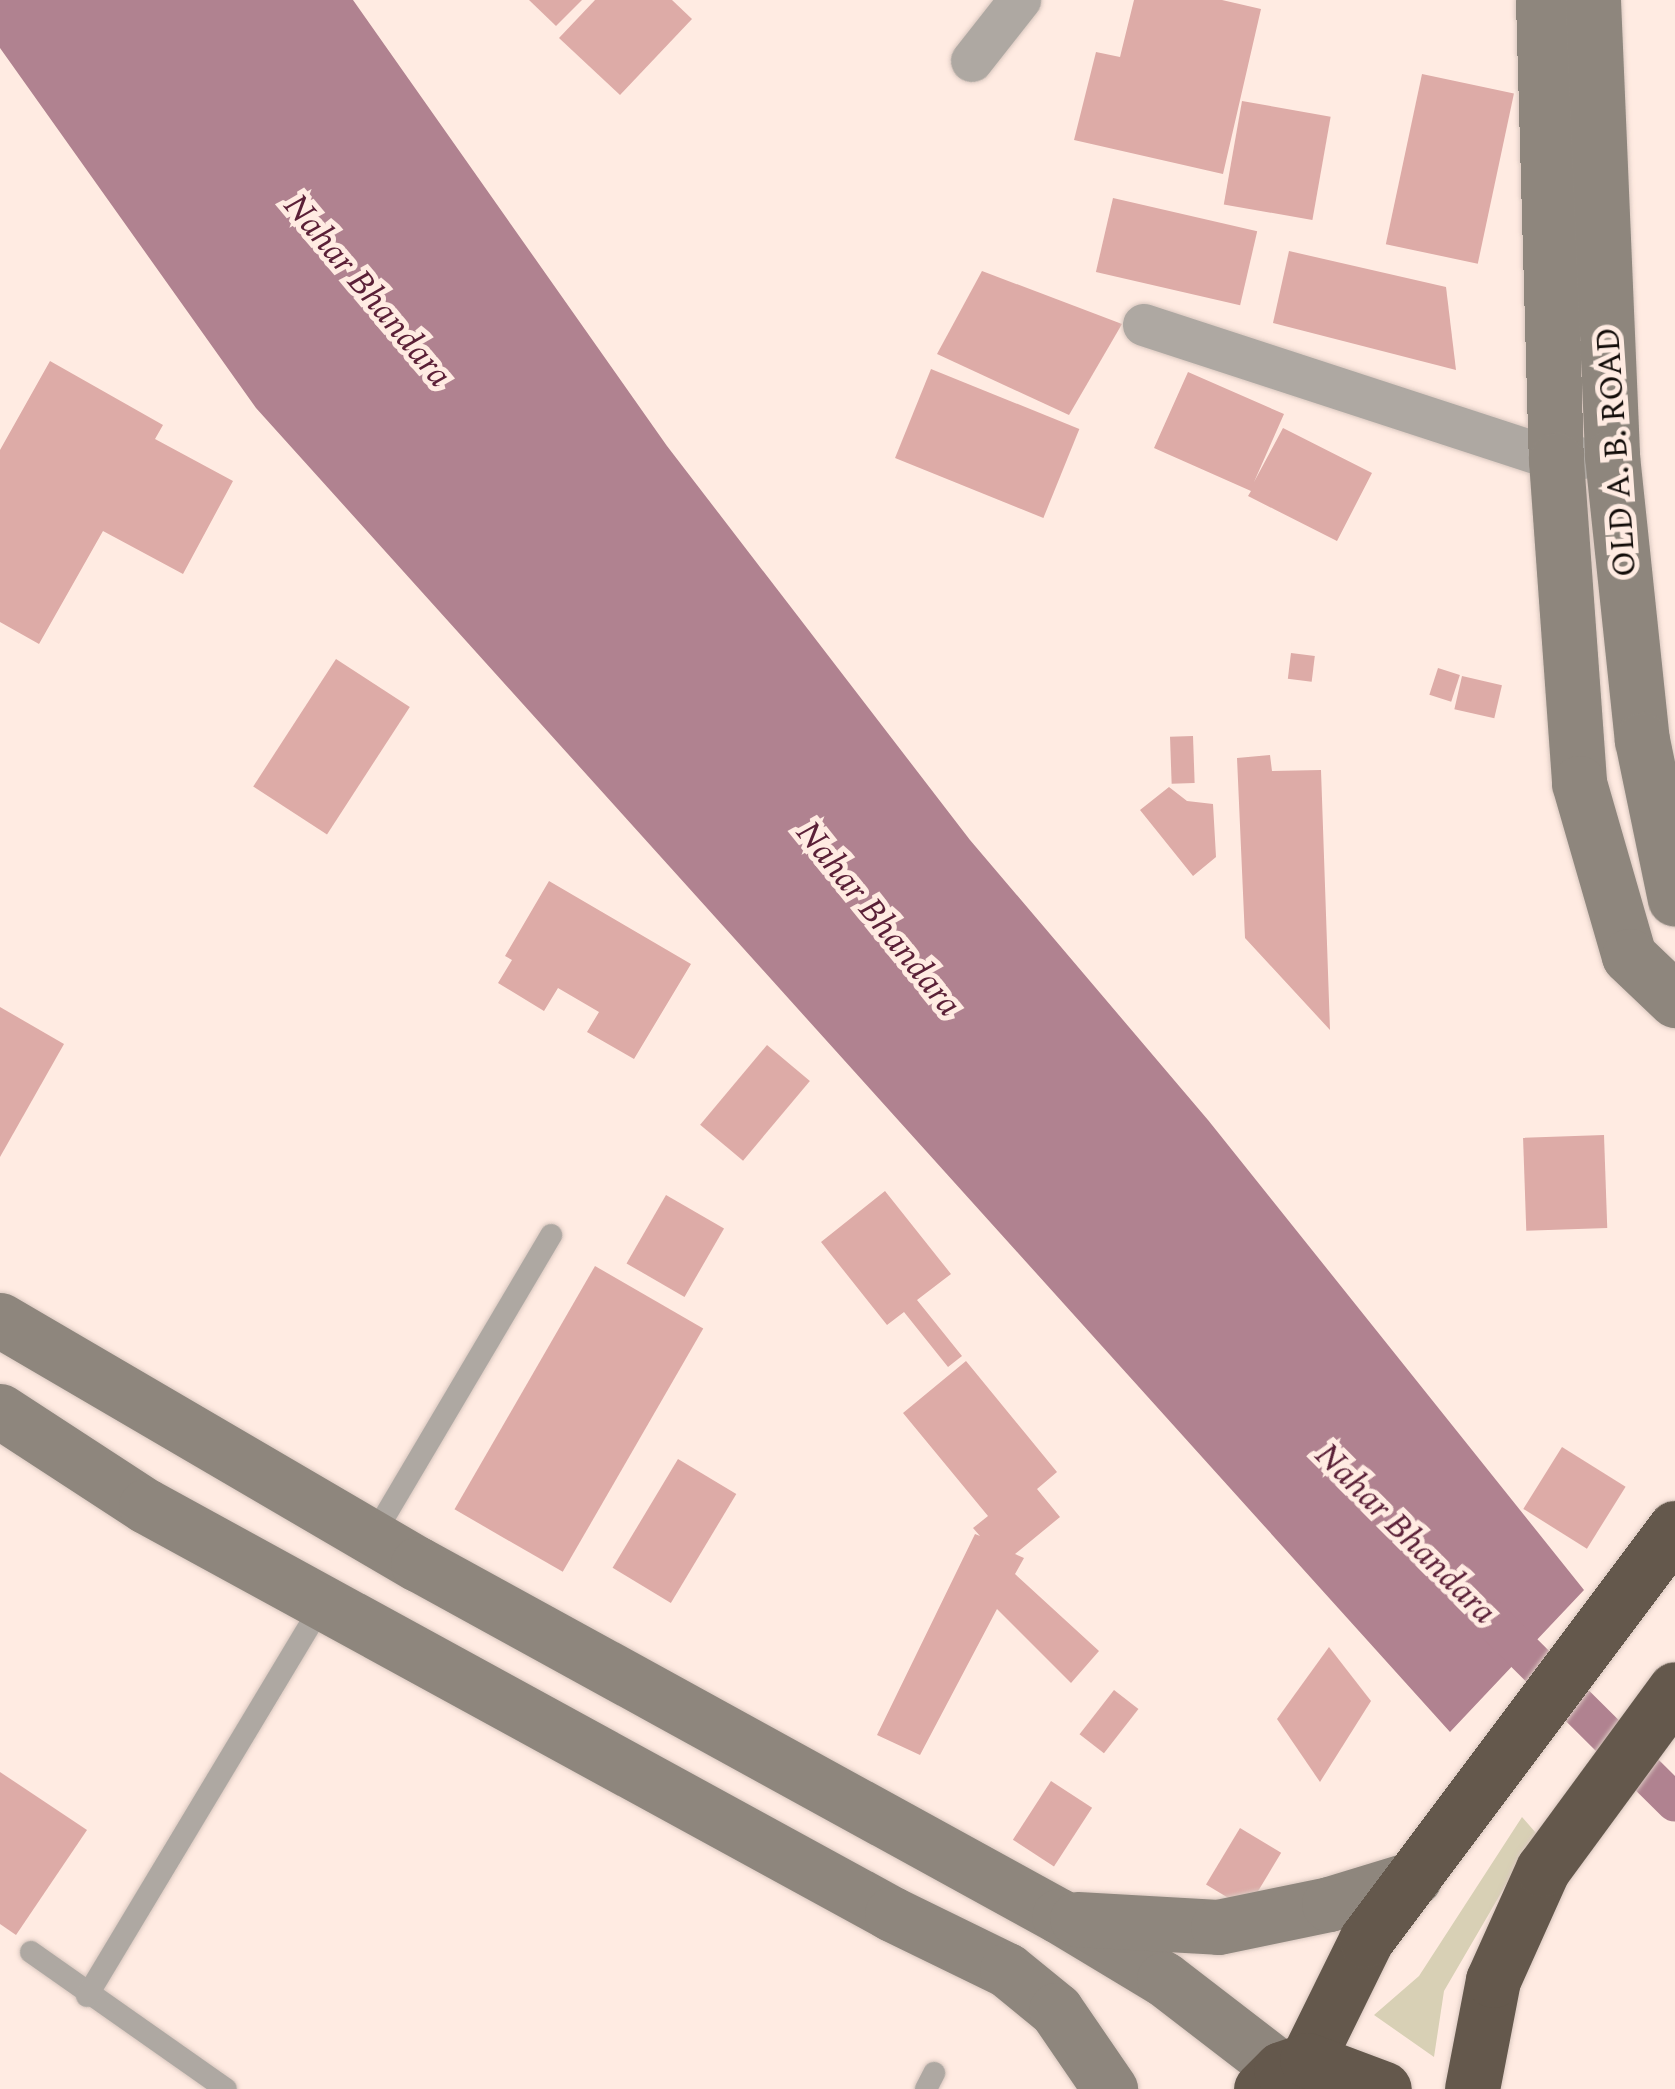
<!DOCTYPE html>
<style>
body{margin:0}
#map{position:relative;width:1675px;height:2089px;overflow:hidden;background:#ffebe2;font-family:Spectral,serif}
div>[style]{position:absolute}
.green>*{inset:0;background:#d8d0b5}
.water>*{inset:0;background:#b08290}
.canal>*{height:38px;margin:-19px;padding:0 19px;transform-origin:19px;border-radius:19px;background:#b08290}
.building>*{inset:0;background:#ddaba7;transform-origin:0 0}
.roads{filter:drop-shadow(0 0 2px #d9c7bf) drop-shadow(0 0 2px #d9c7bf)}
.lane>*{height:22px;margin:-11px;padding:0 11px;transform-origin:11px;border-radius:11px;background:#aea8a2}
.street>*{height:42px;margin:-21px;padding:0 21px;transform-origin:21px;border-radius:21px;background:#aea8a2}
.secondary>*{height:55px;margin:-27.5px;padding:0 27.5px;transform-origin:27.5px;border-radius:27.5px;background:#8e867d}
.highway>*{height:55px;margin:-27.5px;padding:0 27.5px;transform-origin:27.5px;border-radius:27.5px;background:#64584c}
span{translate:-50% -50%;white-space:nowrap;text-align:center;line-height:1.15;-webkit-text-stroke:10px #ffebe2;paint-order:stroke}
.street-label{font-size:32px;color:#120c09}
.water-label{font-size:35px;color:#5b2037;font-style:italic}
</style>
<div id="map">
<div class="green">
<i style="clip-path:polygon(1522px 1817px,1536px 1833px,1444px 1991px,1434px 2057px,1374px 2015px,1419px 1976px)"></i>
</div>
<div class="water">
<i style="clip-path:polygon(0 0,353px 0,667px 446px,970px 840px,1208px 1120px,1584px 1590px,1450px 1732px,256px 408px,0 48px)"></i>
</div>
<div class="canal">
<i style="left:1489px;top:1618px;width:262px;rotate:44.8deg"></i>
</div>
<div class="building">
<i style="clip-path:polygon(529px 0,582px 0,556px 26px)"></i>
<i style="clip-path:polygon(595px 0,672px 0,692px 19px,620px 95px,559px 38px)"></i>
<i style="clip-path:polygon(1134px 0,1222px 0,1261px 9px,1223px 174px,1074px 140px,1096px 52px,1120px 57px)"></i>
<i style="left:1422px;top:74px;width:94px;height:174px;rotate:12deg"></i>
<i style="left:1242px;top:101px;width:90px;height:105px;rotate:10deg"></i>
<i style="left:1113px;top:198px;width:148px;height:76px;rotate:13deg"></i>
<i style="clip-path:polygon(1289px 251px,1446px 287px,1456px 370px,1273px 323px)"></i>
<i style="clip-path:polygon(982px 271px,1122px 324px,1069px 415px,937px 354px)"></i>
<i style="clip-path:polygon(50px 361px,163px 425px,155px 439px,233px 481px,183px 574px,103px 531px,39px 644px,0 622px,0 450px)"></i>
<i style="left:931px;top:369px;width:160px;height:96px;rotate:22deg"></i>
<i style="clip-path:polygon(1188px 372px,1284px 414px,1254px 482px,1283px 428px,1372px 473px,1337px 541px,1248px 496px,1251px 491px,1154px 448px)"></i>
<i style="left:1291px;top:653px;width:24px;height:26px;rotate:7deg"></i>
<i style="left:336px;top:659px;width:88px;height:152px;rotate:33deg"></i>
<i style="left:1438px;top:668px;width:23px;height:28px;rotate:18deg"></i>
<i style="left:1462px;top:676px;width:41px;height:34px;rotate:13deg"></i>
<i style="left:1193px;top:736px;width:47px;height:23px;rotate:88deg"></i>
<i style="clip-path:polygon(1270px 755px,1272px 771px,1321px 770px,1330px 1030px,1245px 938px,1237px 758px)"></i>
<i style="clip-path:polygon(1169px 787px,1187px 801px,1213px 804px,1216px 857px,1193px 876px,1140px 810px)"></i>
<i style="clip-path:polygon(549px 881px,691px 964px,634px 1059px,587px 1032px,599px 1012px,558px 988px,544px 1011px,498px 983px,512px 960px,505px 956px)"></i>
<i style="clip-path:polygon(0 1007px,64px 1044px,0 1157px)"></i>
<i style="left:767px;top:1045px;width:56px;height:104px;rotate:40deg"></i>
<i style="left:1604px;top:1135px;width:93px;height:81px;rotate:88deg"></i>
<i style="clip-path:polygon(885px 1191px,951px 1274px,917px 1300px,962px 1356px,948px 1367px,904px 1312px,887px 1325px,821px 1242px)"></i>
<i style="left:666px;top:1195px;width:67px;height:79px;rotate:30deg"></i>
<i style="left:595px;top:1266px;width:125px;height:281px;rotate:30deg"></i>
<i style="clip-path:polygon(966px 1361px,1057px 1472px,1037px 1489px,1060px 1517px,1015px 1554px,1024px 1558px,1015px 1574px,1099px 1651px,1071px 1683px,997px 1609px,920px 1755px,877px 1735px,975px 1534px,980px 1536px,973px 1528px,988px 1516px,903px 1413px)"></i>
<i style="left:1562px;top:1447px;width:75px;height:73px;rotate:32deg"></i>
<i style="left:678px;top:1459px;width:68px;height:127px;rotate:31deg"></i>
<i style="clip-path:polygon(1329px 1647px,1371px 1701px,1320px 1782px,1277px 1719px)"></i>
<i style="left:1114px;top:1690px;width:31px;height:56px;rotate:38deg"></i>
<i style="clip-path:polygon(0 1772px,87px 1830px,16px 1935px,0 1924px)"></i>
<i style="left:1051px;top:1781px;width:49px;height:70px;rotate:33deg"></i>
<i style="left:1240px;top:1828px;width:48px;height:66px;rotate:31deg"></i>
</div>
<div class="roads">
<div class="lane">
<i style="left:372px;top:1538px;width:352px;rotate:-59.4deg"></i>
<i style="left:31px;top:1952px;width:238px;rotate:35.1deg"></i>
<i style="left:87px;top:1996px;width:458px;rotate:-59deg"></i>
<i style="left:926px;top:2089px;width:18px;rotate:-63deg"></i>
</div>
<div class="street">
<i style="left:972px;top:61px;width:78px;rotate:-51.8deg"></i>
<i style="left:1144px;top:325px;width:434px;rotate:18.1deg"></i>
<i style="left:1556px;top:460px;width:26px;rotate:-4deg"></i>
</div>
<div class="secondary">
<i style="left:1543px;top:0;width:460px;rotate:88.4deg"></i>
<i style="left:1556px;top:460px;width:324px;rotate:85.9deg"></i>
<i style="left:1579px;top:783px;width:180px;rotate:73.9deg"></i>
<i style="left:1629px;top:956px;width:64px;rotate:43.7deg"></i>
<i style="left:1593px;top:0;width:456px;rotate:87.6deg"></i>
<i style="left:1612px;top:456px;width:286px;rotate:84deg"></i>
<i style="left:1642px;top:740px;width:162px;rotate:78.3deg"></i>
<i style="left:0;top:1320px;width:484px;rotate:30.3deg"></i>
<i style="left:418px;top:1564px;width:731px;rotate:28.77deg"></i>
<i style="left:1059px;top:1916px;width:122px;rotate:31deg"></i>
<i style="left:1164px;top:1979px;width:148px;rotate:37.6deg"></i>
<i style="left:0;top:1411px;width:174px;rotate:33.1deg"></i>
<i style="left:146px;top:1506px;width:850px;rotate:28.67deg"></i>
<i style="left:892px;top:1914px;width:128px;rotate:26deg"></i>
<i style="left:1007px;top:1970px;width:63px;rotate:39.2deg"></i>
<i style="left:1056px;top:2010px;width:96px;rotate:55.6deg"></i>
<i style="left:1077px;top:1919px;width:141px;rotate:3.2deg"></i>
<i style="left:1218px;top:1927px;width:113px;rotate:-11.7deg"></i>
<i style="left:1329px;top:1904px;width:89px;rotate:-17deg"></i>
</div>
<div class="highway">
<i style="left:1307px;top:2060px;width:134px;rotate:-63.8deg"></i>
<i style="left:1366px;top:1940px;width:515px;rotate:-53.13deg"></i>
<i style="left:1261px;top:2089px;width:28px;rotate:-45deg"></i>
<i style="left:1281px;top:2069px;width:28px;rotate:-19deg"></i>
<i style="left:1307px;top:2060px;width:82px;rotate:20.6deg"></i>
<i style="left:1472px;top:2089px;width:111px;rotate:-79.1deg"></i>
<i style="left:1493px;top:1980px;width:122px;rotate:-65.8deg"></i>
<i style="left:1543px;top:1869px;width:223px;rotate:-53.7deg"></i>
</div>
</div>
<div class="street-label">
<span style="left:1618px;top:452px;rotate:-94deg">OLD A. B. ROAD</span>
</div>
<div class="water-label">
<span style="left:367px;top:291px;rotate:50deg">Nahar Bhandara</span>
<span style="left:878px;top:919px;rotate:51deg">Nahar Bhandara</span>
<span style="left:1405px;top:1534px;rotate:45deg">Nahar Bhandara</span>
</div>
</div>
